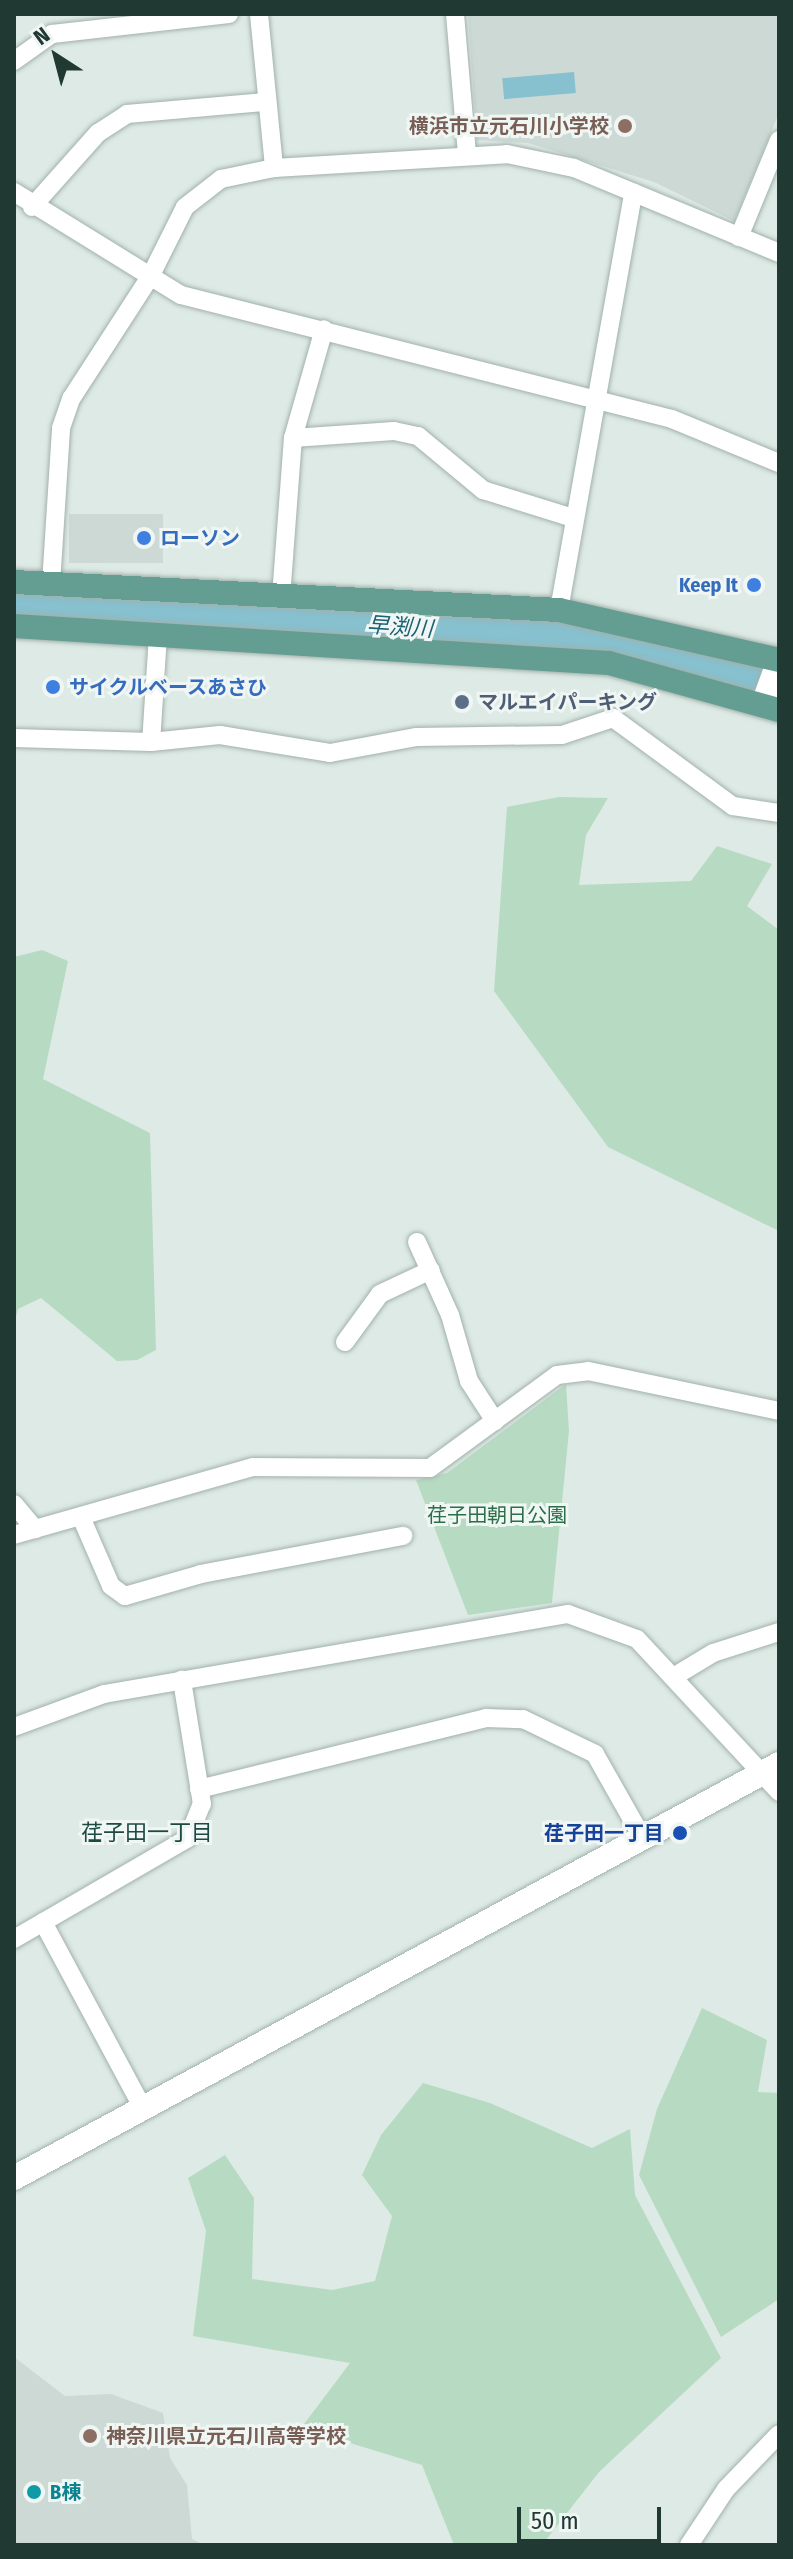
<!DOCTYPE html>
<meta charset="utf-8">
<style>
body{margin:0}
#map{position:relative;width:793px;height:2559px;overflow:hidden;background:#deeae5;font-family:"Fira Sans Condensed","Noto Sans JP",sans-serif}
div>[style]{position:absolute}
.built>*{inset:0;background:#cdd9d4;transform-origin:0 0}
.green>*{inset:0;background:#b7dbc2}
.water>*{inset:0;background:#87c0ce;transform-origin:0 0}
.river>*{height:34px;margin:-17px;padding:0 17px;transform-origin:17px;border-radius:17px;background:#87c0ce}
.roads{filter:drop-shadow(0 0 2px #a1b1ac) drop-shadow(0 0 2px #a1b1ac)}
.street>*{height:18px;margin:-9px;padding:0 9px;transform-origin:9px;border-radius:9px;background:#fff}
.secondary>*{height:24px;margin:-12px;padding:0 12px;transform-origin:12px;border-radius:12px;background:#fff}
.primary>*{height:24px;margin:-12px;padding:0 12px;transform-origin:12px;border-radius:12px;background:#649e92}
.dots>*{width:22px;height:22px;translate:-50% -50%;box-sizing:border-box;border:4px solid #eff6f3;border-radius:50%}
span{translate:-50% -50%;white-space:nowrap;text-align:center;line-height:1.15;-webkit-text-stroke:6px #eff6f3;paint-order:stroke}
.education-label{font-size:20px;color:#785e54;font-weight:700}
.right{translate:-100% -50%;text-align:right}
.left{translate:0 -50%;text-align:left}
.shop-label{font-size:20px;color:#366cbe;font-weight:700}
.service-label{font-size:20px;color:#4e5e75;font-weight:700}
.park-label{font-size:20px;color:#2b6f48}
.transit-label{font-size:20px;color:#164399;font-weight:700}
.culture-label{font-size:20px;color:#0d838f;font-weight:700}
.water-label{font-size:22px;color:#1c6173;font-style:italic}
.neighbourhood-label{font-size:22px;color:#1d4a41}
.frame{position:absolute;inset:0;border:16px solid #203933;pointer-events:none}
.north{position:absolute;left:16px;top:16px;width:80px;height:80px;-webkit-text-stroke:6px #eff6f3;paint-order:stroke;rotate:324deg;font-size:22px;font-weight:700;line-height:32px;text-align:center;color:#203933}
.north::after{content:'';display:block;margin:auto;width:28px;height:36px;background:#203933;clip-path:polygon(50% 0,100% 100%,50% 72%,0 100%)}
.scale{position:absolute;left:517px;top:2507px;width:144px;height:36px;box-sizing:border-box;border:4px solid #203933;border-top:0;padding-left:10px;font-size:24px;line-height:28px;white-space:nowrap;color:#203933;-webkit-text-stroke:6px #eff6f3;paint-order:stroke}
</style>
<div id="map">
<div class="built">
<i style="clip-path:polygon(468px 14px,779px 14px,779px 113px,734px 221px,654px 182px,528px 143px,477px 140px)"></i>
<i style="left:69px;top:514px;width:94px;height:49px"></i>
<i style="clip-path:polygon(14px 2357px,65px 2396px,111px 2394px,163px 2413px,170px 2458px,187px 2485px,192px 2539px,205px 2545px,14px 2545px)"></i>
</div>
<div class="green">
<i style="clip-path:polygon(559px 797px,608px 798px,586px 835px,579px 885px,691px 881px,717px 846px,772px 864px,747px 906px,779px 930px,779px 1231px,608px 1147px,494px 991px,507px 807px)"></i>
<i style="clip-path:polygon(42px 950px,68px 961px,43px 1079px,150px 1133px,156px 1350px,137px 1360px,117px 1361px,41px 1298px,18px 1309px,14px 1324px,14px 957px)"></i>
<i style="clip-path:polygon(566px 1384px,569px 1431px,552px 1603px,468px 1615px,416px 1480px,447px 1473px)"></i>
<i style="clip-path:polygon(702px 2008px,767px 2040px,758px 2092px,779px 2093px,779px 2299px,721px 2337px,639px 2175px,657px 2109px)"></i>
<i style="clip-path:polygon(423px 2083px,490px 2103px,592px 2148px,630px 2129px,635px 2195px,721px 2358px,599px 2472px,542px 2545px,454px 2545px,422px 2465px,301px 2428px,350px 2363px,193px 2336px,206px 2231px,188px 2178px,225px 2155px,254px 2198px,252px 2279px,332px 2290px,375px 2281px,392px 2216px,362px 2175px,381px 2135px)"></i>
</div>
<div class="water">
<i style="left:574px;top:72px;width:21px;height:72px;rotate:85deg"></i>
</div>
<div class="river">
<i style="left:14px;top:601px;width:545px;rotate:3.89deg"></i>
<i style="left:558px;top:638px;width:91px;rotate:8.8deg"></i>
<i style="left:648px;top:652px;width:137px;rotate:16.6deg"></i>
</div>
<div class="roads">
<div class="street">
<i style="left:259px;top:14px;width:155px;rotate:84.4deg"></i>
<i style="left:455px;top:14px;width:141px;rotate:85.1deg"></i>
<i style="left:14px;top:61px;width:47px;rotate:-35.4deg"></i>
<i style="left:52px;top:34px;width:178px;rotate:-6.4deg"></i>
<i style="left:14px;top:192px;width:196px;rotate:31.7deg"></i>
<i style="left:181px;top:295px;width:506px;rotate:14.17deg"></i>
<i style="left:672px;top:419px;width:116px;rotate:22.4deg"></i>
<i style="left:32px;top:207px;width:99px;rotate:-48.3deg"></i>
<i style="left:98px;top:133px;width:35px;rotate:-33deg"></i>
<i style="left:127px;top:114px;width:139px;rotate:-5deg"></i>
<i style="left:739px;top:237px;width:105px;rotate:-67.6deg"></i>
<i style="left:293px;top:438px;width:101px;rotate:-4deg"></i>
<i style="left:394px;top:431px;width:25px;rotate:12deg"></i>
<i style="left:418px;top:436px;width:85px;rotate:39.7deg"></i>
<i style="left:483px;top:490px;width:94px;rotate:17.3deg"></i>
<i style="left:51px;top:584px;width:156px;rotate:-86.3deg"></i>
<i style="left:61px;top:428px;width:31px;rotate:-71deg"></i>
<i style="left:71px;top:399px;width:145px;rotate:-57.1deg"></i>
<i style="left:150px;top:277px;width:78px;rotate:-63.4deg"></i>
<i style="left:185px;top:207px;width:46px;rotate:-37.9deg"></i>
<i style="left:221px;top:179px;width:54px;rotate:-11.7deg"></i>
<i style="left:274px;top:168px;width:233px;rotate:-3.4deg"></i>
<i style="left:507px;top:154px;width:68px;rotate:11.8deg"></i>
<i style="left:574px;top:168px;width:222px;rotate:22.5deg"></i>
<i style="left:281px;top:597px;width:159px;rotate:-85.7deg"></i>
<i style="left:293px;top:438px;width:113px;rotate:-74.1deg"></i>
<i style="left:559px;top:610px;width:424px;rotate:-79.9deg"></i>
<i style="left:158px;top:635px;width:107px;rotate:93.7deg"></i>
<i style="left:151px;top:742px;width:69px;rotate:-5.8deg"></i>
<i style="left:220px;top:735px;width:111px;rotate:9.3deg"></i>
<i style="left:330px;top:753px;width:87px;rotate:-10.5deg"></i>
<i style="left:416px;top:737px;width:146px;rotate:-0.8deg"></i>
<i style="left:562px;top:735px;width:54px;rotate:-18.4deg"></i>
<i style="left:613px;top:718px;width:149px;rotate:36.3deg"></i>
<i style="left:733px;top:806px;width:47px;rotate:8.7deg"></i>
<i style="left:14px;top:738px;width:137px;rotate:1.7deg"></i>
<i style="left:417px;top:1242px;width:80px;rotate:65.7deg"></i>
<i style="left:450px;top:1315px;width:69px;rotate:73.9deg"></i>
<i style="left:469px;top:1381px;width:48px;rotate:57deg"></i>
<i style="left:345px;top:1342px;width:59px;rotate:-53.9deg"></i>
<i style="left:380px;top:1294px;width:56px;rotate:-25.2deg"></i>
<i style="left:14px;top:1504px;width:33px;rotate:50deg"></i>
<i style="left:81px;top:1517px;width:75px;rotate:66.5deg"></i>
<i style="left:111px;top:1586px;width:17px;rotate:36deg"></i>
<i style="left:125px;top:1596px;width:79px;rotate:-16.1deg"></i>
<i style="left:201px;top:1574px;width:206px;rotate:-10.7deg"></i>
<i style="left:14px;top:1535px;width:248px;rotate:-15.9deg"></i>
<i style="left:253px;top:1467px;width:177px;rotate:0.3deg"></i>
<i style="left:430px;top:1468px;width:157px;rotate:-36.2deg"></i>
<i style="left:557px;top:1375px;width:31px;rotate:-7deg"></i>
<i style="left:588px;top:1371px;width:195px;rotate:11.8deg"></i>
<i style="left:675px;top:1676px;width:44px;rotate:-31.2deg"></i>
<i style="left:713px;top:1653px;width:69px;rotate:-17.7deg"></i>
<i style="left:14px;top:1727px;width:96px;rotate:-20.1deg"></i>
<i style="left:104px;top:1694px;width:471px;rotate:-9.8deg"></i>
<i style="left:568px;top:1614px;width:73px;rotate:19.9deg"></i>
<i style="left:637px;top:1639px;width:209px;rotate:47.1deg"></i>
<i style="left:199px;top:1789px;width:296px;rotate:-13.9deg"></i>
<i style="left:486px;top:1718px;width:37px;rotate:2deg"></i>
<i style="left:523px;top:1719px;width:80px;rotate:25.9deg"></i>
<i style="left:595px;top:1754px;width:95px;rotate:60.5deg"></i>
<i style="left:43px;top:1922px;width:208px;rotate:61.8deg"></i>
<i style="left:14px;top:1939px;width:201px;rotate:-30.1deg"></i>
<i style="left:188px;top:1838px;width:37px;rotate:-68deg"></i>
<i style="left:202px;top:1804px;width:126px;rotate:-99.2deg"></i>
<i style="left:689px;top:2545px;width:67px;rotate:-56.5deg"></i>
<i style="left:726px;top:2489px;width:76px;rotate:-46.1deg"></i>
</div>
<div class="secondary">
<i style="left:763px;top:704px;width:47px;rotate:-70deg"></i>
<i style="left:14px;top:2178px;width:870px;rotate:-28.42deg"></i>
</div>
<div class="primary">
<i style="left:14px;top:582px;width:546px;rotate:2.94deg"></i>
<i style="left:559px;top:610px;width:226px;rotate:12.8deg"></i>
<i style="left:14px;top:626px;width:596px;rotate:3.56deg"></i>
<i style="left:609px;top:663px;width:176px;rotate:15.5deg"></i>
</div>
</div>
<div class="dots">
<i style="left:625px;top:126px;background:#8d6e63"></i>
<i style="left:144px;top:538px;background:#3f7fe0"></i>
<i style="left:754px;top:585px;background:#3f7fe0"></i>
<i style="left:53px;top:687px;background:#3f7fe0"></i>
<i style="left:462px;top:702px;background:#5c6f8a"></i>
<i style="left:680px;top:1833px;background:#1a4fb4"></i>
<i style="left:90px;top:2436px;background:#8d6e63"></i>
<i style="left:34px;top:2492px;background:#0f9aa8"></i>
</div>
<div class="education-label">
<span class="right" style="left:609px;top:126px">横浜市立元石川小学校</span>
<span class="left" style="left:106px;top:2436px">神奈川県立元石川高等学校</span>
</div>
<div class="shop-label">
<span class="left" style="left:160px;top:538px">ローソン</span>
<span class="right" style="left:738px;top:585px">Keep It</span>
<span class="left" style="left:69px;top:687px">サイクルベースあさひ</span>
</div>
<div class="service-label">
<span class="left" style="left:478px;top:702px">マルエイパーキング</span>
</div>
<div class="park-label">
<span style="left:497px;top:1515px">荏子田朝日公園</span>
</div>
<div class="transit-label">
<span class="right" style="left:664px;top:1833px">荏子田一丁目</span>
</div>
<div class="culture-label">
<span class="left" style="left:50px;top:2492px">B棟</span>
</div>
<div class="water-label">
<span style="left:400px;top:627px;rotate:4deg">早渕川</span>
</div>
<div class="neighbourhood-label">
<span style="left:147px;top:1833px">荏子田一丁目</span>
</div>
<div class="frame"></div>
<div class="north">N</div>
<div class="scale">50 m</div>
</div>
